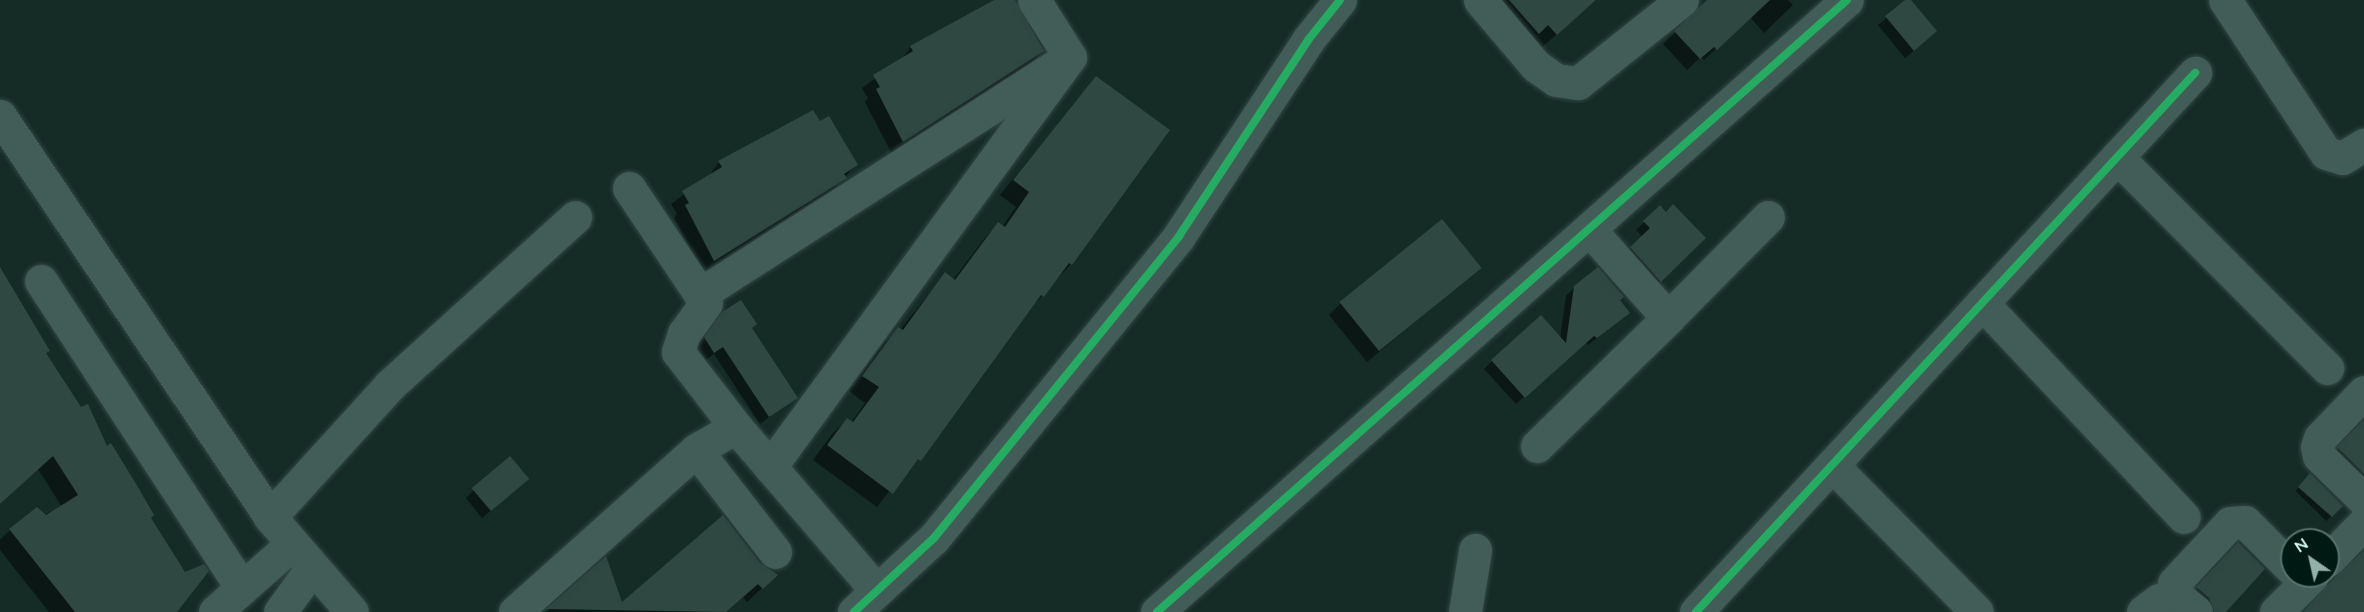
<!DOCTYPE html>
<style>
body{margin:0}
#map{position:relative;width:2364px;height:612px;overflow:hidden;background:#152b26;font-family:Lato,sans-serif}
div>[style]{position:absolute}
.shadow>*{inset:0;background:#0007;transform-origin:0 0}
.building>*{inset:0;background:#2f4842;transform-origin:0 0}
.roads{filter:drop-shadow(0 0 2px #324641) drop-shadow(0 0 2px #324641)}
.minor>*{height:33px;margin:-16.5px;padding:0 16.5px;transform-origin:16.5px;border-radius:16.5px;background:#425d57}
.cycleway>*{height:8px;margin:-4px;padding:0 4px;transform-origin:4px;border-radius:4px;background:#26ab63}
span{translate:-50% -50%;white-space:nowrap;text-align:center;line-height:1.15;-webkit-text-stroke:5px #001913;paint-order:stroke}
.north{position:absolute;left:2280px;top:528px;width:60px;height:60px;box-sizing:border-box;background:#001913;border:2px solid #56736b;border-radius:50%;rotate:326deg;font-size:16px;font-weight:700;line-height:24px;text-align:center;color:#d7f9ef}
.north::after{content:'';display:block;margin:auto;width:21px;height:27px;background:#93b1a9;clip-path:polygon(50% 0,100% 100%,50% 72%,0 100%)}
</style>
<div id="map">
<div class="shadow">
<i style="clip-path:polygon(996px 0,1006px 0,1042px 51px,1031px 63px,891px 152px,865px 102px,868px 98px,862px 88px,900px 61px,911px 47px)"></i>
<i style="clip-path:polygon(1482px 0,1596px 0,1541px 48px)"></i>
<i style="clip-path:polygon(1708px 0,1788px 0,1793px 5px,1764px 33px,1750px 17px,1704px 60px,1701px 57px,1687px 70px,1663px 44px)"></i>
<i style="clip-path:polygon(1909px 0,1927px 39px,1905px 58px,1878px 25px)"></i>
<i style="clip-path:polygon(1096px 78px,1071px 264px,1028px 311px,877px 507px,813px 460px,832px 434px,847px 420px,851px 423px,865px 403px,849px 391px,884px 343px,900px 330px,945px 274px,953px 280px,984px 239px,998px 224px,1002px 227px,1016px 207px,1000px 195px)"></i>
<i style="clip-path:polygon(820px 123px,856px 165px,833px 189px,702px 272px,674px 218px,677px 214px,671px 204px,709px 176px,719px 162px)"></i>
<i style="clip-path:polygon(1660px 208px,1704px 238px,1652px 288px,1623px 256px,1643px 237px,1636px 230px)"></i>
<i style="clip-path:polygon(1480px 268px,1367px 362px,1329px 315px,1340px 304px)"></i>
<i style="clip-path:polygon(0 285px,149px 518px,175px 612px,49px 612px,0 550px,0 540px,10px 530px,62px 507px,38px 469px,0 504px)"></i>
<i style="clip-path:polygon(1575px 287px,1618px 301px,1628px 313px,1588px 345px,1586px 343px,1516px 404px,1484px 369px,1492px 361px,1560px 339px,1566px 296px)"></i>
<i style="clip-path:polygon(723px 313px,750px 329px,796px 397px,760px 424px,714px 354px,706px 360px,697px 346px)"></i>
<i style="clip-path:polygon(2364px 422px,2364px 481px,2326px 460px)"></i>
<i style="left:2310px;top:476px;width:43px;height:21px;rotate:44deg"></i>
<i style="clip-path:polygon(519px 487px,482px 518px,466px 498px,474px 490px)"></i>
<i style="clip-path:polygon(2227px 555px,2224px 612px,2197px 612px,2185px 600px)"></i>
<i style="clip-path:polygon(605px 558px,622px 605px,759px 565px,776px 575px,747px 602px,743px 597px,726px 612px,546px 612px)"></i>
</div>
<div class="building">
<i style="clip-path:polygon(994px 0,1015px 0,1044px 51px,903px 142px,876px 89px,880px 87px,873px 75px,913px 51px,910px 46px)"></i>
<i style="clip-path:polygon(1509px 0,1596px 0,1557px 35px,1548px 25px,1539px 34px)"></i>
<i style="clip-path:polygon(1707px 0,1770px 0,1717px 50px,1714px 47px,1700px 59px,1674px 31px)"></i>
<i style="clip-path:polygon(1905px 0,1911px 0,1937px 31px,1914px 51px,1885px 16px)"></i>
<i style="clip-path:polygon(1096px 76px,1170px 130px,1072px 265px,1069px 263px,1044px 297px,1041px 295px,921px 461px,918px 459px,893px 494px,827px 445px,847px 418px,853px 422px,879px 387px,862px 376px,898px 327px,903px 330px,945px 272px,955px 280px,998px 222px,1005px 227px,1029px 192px,1013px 180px)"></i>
<i style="clip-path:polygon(813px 110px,820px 121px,829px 116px,858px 165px,844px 174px,847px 178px,714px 261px,685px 205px,689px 203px,682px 191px,722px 167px,718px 161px)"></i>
<i style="clip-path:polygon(1673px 204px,1706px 238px,1661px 282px,1630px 247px,1650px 228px,1643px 221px,1660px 205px,1666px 212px)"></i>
<i style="left:1442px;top:219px;width:63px;height:132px;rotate:51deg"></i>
<i style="clip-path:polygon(0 267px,50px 351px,46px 353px,81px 407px,88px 404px,107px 446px,111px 443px,135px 482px,154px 515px,151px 518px,185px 572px,204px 564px,209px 571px,177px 612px,75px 612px,9px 529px,37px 507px,46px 515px,78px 495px,53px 456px,0 504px)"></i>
<i style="clip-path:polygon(1598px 267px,1624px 297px,1620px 300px,1630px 313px,1597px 338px,1594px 336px,1525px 398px,1491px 360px,1541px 315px,1566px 343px,1574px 286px)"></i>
<i style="clip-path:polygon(741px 300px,757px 324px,752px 328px,798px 398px,769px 417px,723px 347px,714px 353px,704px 337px,722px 312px)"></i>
<i style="clip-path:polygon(2364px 419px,2364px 474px,2337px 447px)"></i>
<i style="left:510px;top:456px;width:30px;height:50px;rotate:50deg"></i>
<i style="clip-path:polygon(2310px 473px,2343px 506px,2332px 517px,2298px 487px)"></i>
<i style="clip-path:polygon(723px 515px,760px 563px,778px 575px,763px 589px,758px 584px,726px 612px,546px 609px,606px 556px,622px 602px)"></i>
<i style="clip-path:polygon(2238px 542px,2265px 569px,2226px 612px,2214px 612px,2209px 598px,2196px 587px)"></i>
<i style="clip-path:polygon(2364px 550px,2364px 612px,2303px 612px,2328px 584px)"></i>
</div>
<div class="roads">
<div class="minor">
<i style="left:1480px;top:0;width:87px;rotate:49.7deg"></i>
<i style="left:1536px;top:66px;width:24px;rotate:35deg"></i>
<i style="left:1556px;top:80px;width:22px;rotate:8deg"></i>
<i style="left:1578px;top:83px;width:133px;rotate:-38.6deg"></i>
<i style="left:2225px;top:0;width:183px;rotate:56.6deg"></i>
<i style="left:2326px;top:153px;width:17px;rotate:17deg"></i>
<i style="left:2342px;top:158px;width:26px;rotate:-31deg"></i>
<i style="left:0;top:116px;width:483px;rotate:56deg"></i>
<i style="left:270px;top:517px;width:125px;rotate:49.2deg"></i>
<i style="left:2117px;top:157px;width:298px;rotate:45.1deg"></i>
<i style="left:629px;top:188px;width:138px;rotate:56.2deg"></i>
<i style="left:706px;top:303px;width:37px;rotate:126deg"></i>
<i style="left:684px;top:333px;width:20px;rotate:108deg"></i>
<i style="left:678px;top:352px;width:95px;rotate:52.3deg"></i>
<i style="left:736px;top:427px;width:216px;rotate:49.3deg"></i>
<i style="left:1589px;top:229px;width:119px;rotate:48.4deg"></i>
<i style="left:1668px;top:318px;width:142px;rotate:-45.3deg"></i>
<i style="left:41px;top:281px;width:367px;rotate:56.8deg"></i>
<i style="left:702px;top:293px;width:418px;rotate:-32.7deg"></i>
<i style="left:1982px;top:303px;width:294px;rotate:46.7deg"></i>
<i style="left:2364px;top:392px;width:64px;rotate:133.7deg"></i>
<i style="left:2320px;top:438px;width:9px;rotate:108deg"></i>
<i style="left:2317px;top:447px;width:9px;rotate:77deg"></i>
<i style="left:2319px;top:456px;width:63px;rotate:44.4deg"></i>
<i style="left:1537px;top:446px;width:183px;rotate:-44.3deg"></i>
<i style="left:696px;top:450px;width:129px;rotate:52.2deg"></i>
<i style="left:1832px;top:465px;width:206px;rotate:45.4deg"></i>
<i style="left:770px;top:467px;width:508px;rotate:-53.81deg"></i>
<i style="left:1070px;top:57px;width:67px;rotate:-122.3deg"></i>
<i style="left:270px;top:517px;width:178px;rotate:-47.7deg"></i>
<i style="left:390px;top:385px;width:250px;rotate:-42.2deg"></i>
<i style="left:2328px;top:560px;width:52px;rotate:-45.8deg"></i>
<i style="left:215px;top:612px;width:103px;rotate:-41.4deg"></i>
<i style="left:280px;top:612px;width:54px;rotate:-54deg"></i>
<i style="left:515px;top:612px;width:243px;rotate:-41.8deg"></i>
<i style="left:696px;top:450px;width:46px;rotate:-29.9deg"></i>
<i style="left:854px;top:612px;width:109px;rotate:-42.8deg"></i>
<i style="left:934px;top:538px;width:389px;rotate:-50.9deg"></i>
<i style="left:1179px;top:236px;width:235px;rotate:-56.6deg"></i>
<i style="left:1308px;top:40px;width:51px;rotate:-51.3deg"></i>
<i style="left:1157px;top:612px;width:922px;rotate:-41.57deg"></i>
<i style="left:1465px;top:612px;width:63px;rotate:-80.8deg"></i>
<i style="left:1696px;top:612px;width:735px;rotate:-47.21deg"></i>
<i style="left:2143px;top:612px;width:20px;rotate:-37deg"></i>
<i style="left:2159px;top:600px;width:20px;rotate:37deg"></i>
<i style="left:2196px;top:612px;width:26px;rotate:-140deg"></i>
<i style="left:2176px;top:595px;width:12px;rotate:-99deg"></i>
<i style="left:2174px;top:583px;width:82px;rotate:-47deg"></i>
<i style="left:2230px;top:523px;width:15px;rotate:-4deg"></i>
<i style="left:2245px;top:522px;width:66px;rotate:45deg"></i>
<i style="left:2276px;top:612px;width:51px;rotate:-45deg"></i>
</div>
</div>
<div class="cycleway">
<i style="left:854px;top:612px;width:109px;rotate:-42.8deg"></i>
<i style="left:934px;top:538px;width:389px;rotate:-50.9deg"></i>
<i style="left:1179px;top:236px;width:235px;rotate:-56.6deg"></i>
<i style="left:1308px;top:40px;width:51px;rotate:-51.3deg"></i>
<i style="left:1157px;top:612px;width:922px;rotate:-41.57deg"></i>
<i style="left:1696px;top:612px;width:735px;rotate:-47.21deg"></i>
</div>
<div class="north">N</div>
</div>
